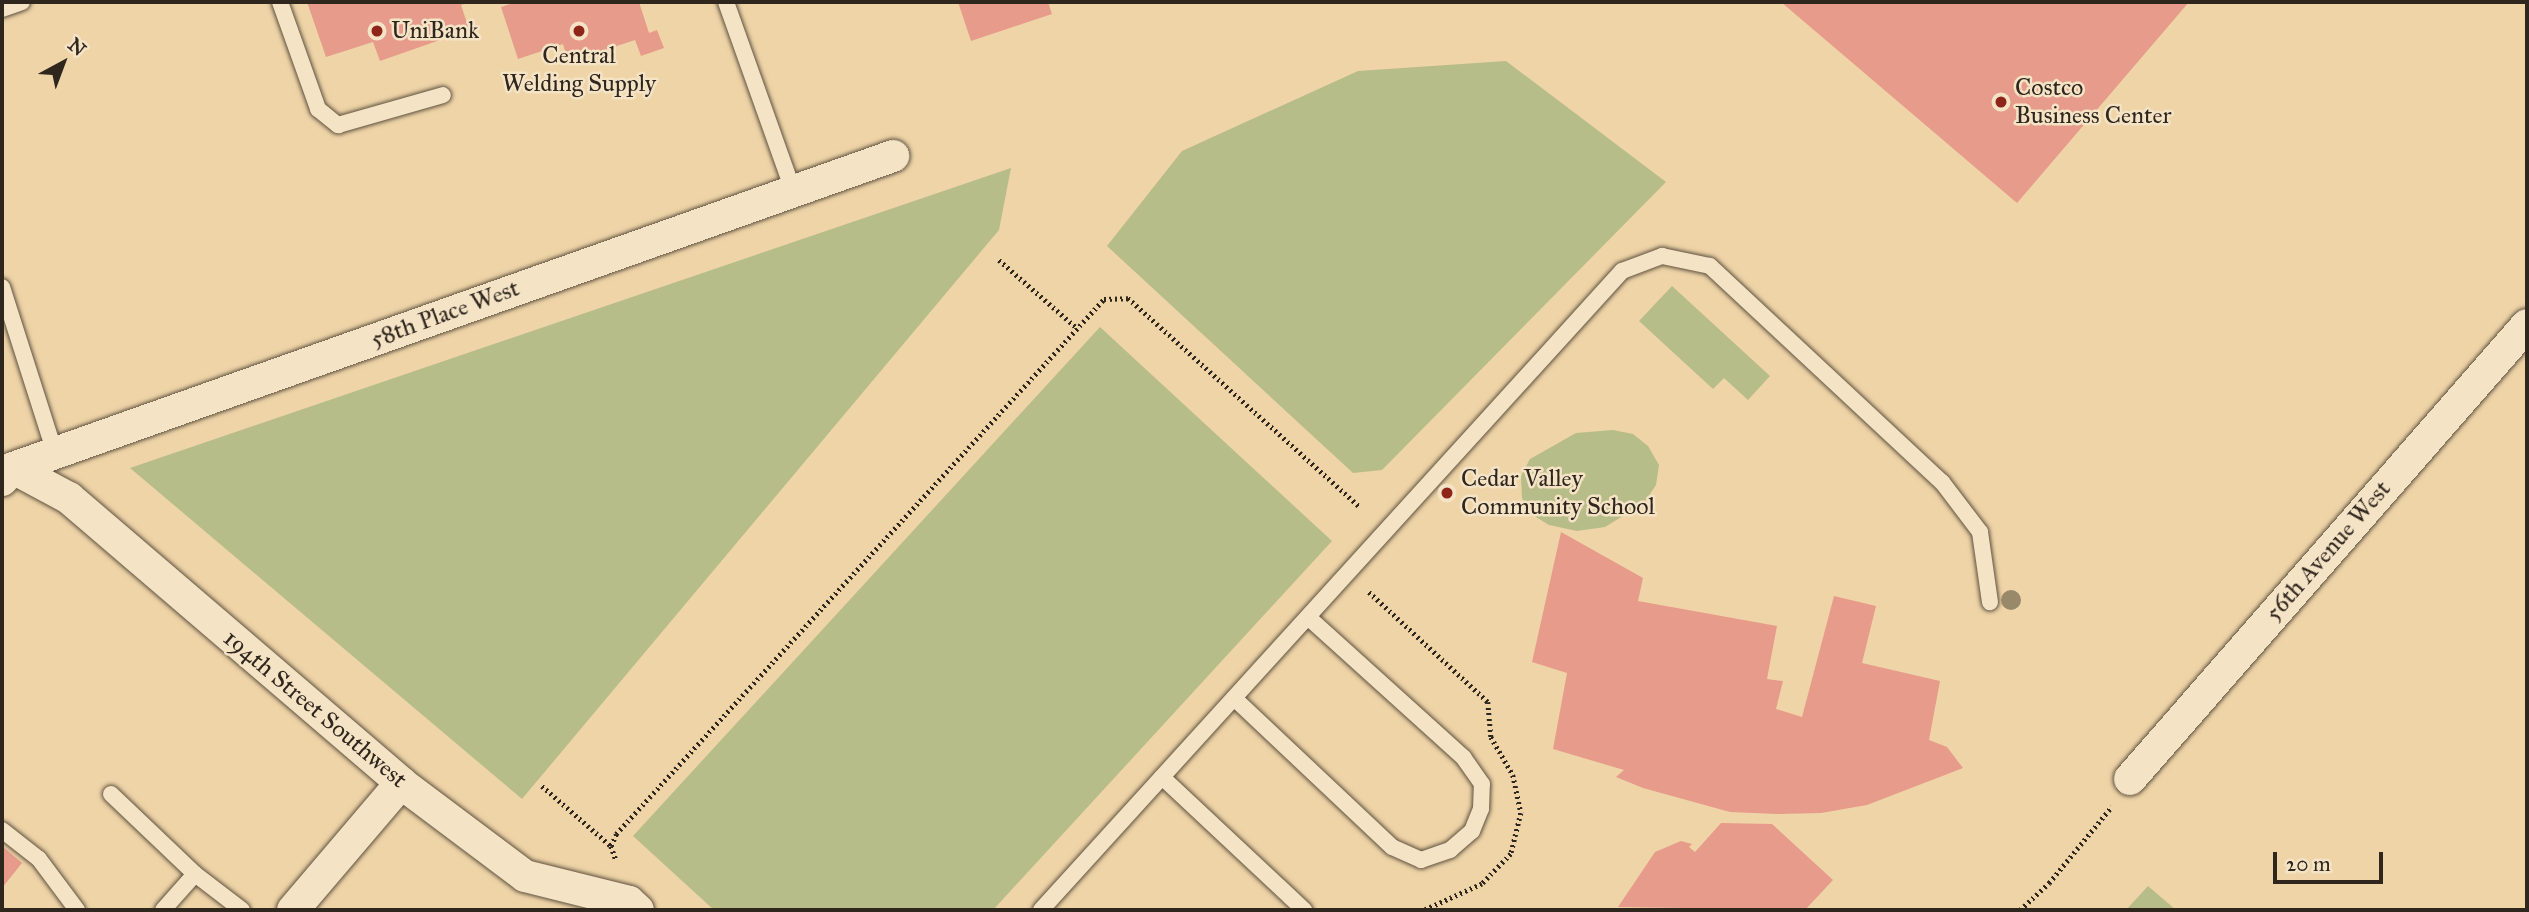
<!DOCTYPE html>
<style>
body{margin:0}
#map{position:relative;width:2529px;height:912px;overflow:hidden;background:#efd4a7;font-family:"IM FELL Great Primer",serif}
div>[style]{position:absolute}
.green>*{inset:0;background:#b7bd88}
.building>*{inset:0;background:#e79b8b}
.path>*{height:4.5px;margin-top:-2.25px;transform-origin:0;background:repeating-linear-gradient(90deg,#2f261d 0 2px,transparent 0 5.5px)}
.roads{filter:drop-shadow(0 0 2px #5f5240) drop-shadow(0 0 2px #5f5240)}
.service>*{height:16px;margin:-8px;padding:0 8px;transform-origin:8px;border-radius:8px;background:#f5e3c6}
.minor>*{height:32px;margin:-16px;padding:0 16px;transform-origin:16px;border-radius:16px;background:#f5e3c6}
.trees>*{width:20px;height:20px;margin:-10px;border-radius:50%;background:#98896a}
.dots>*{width:19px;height:19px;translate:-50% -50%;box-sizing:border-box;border:4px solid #f5e3c6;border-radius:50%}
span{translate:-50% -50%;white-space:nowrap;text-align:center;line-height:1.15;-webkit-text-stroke:5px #f5e3c6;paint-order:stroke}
.poi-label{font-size:24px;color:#2f261d}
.left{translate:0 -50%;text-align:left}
.street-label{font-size:24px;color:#2f261d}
.frame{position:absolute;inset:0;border:4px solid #2f261d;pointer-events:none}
.north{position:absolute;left:28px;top:28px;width:70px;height:70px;-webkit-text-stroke:5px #f5e3c6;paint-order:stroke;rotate:41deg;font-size:19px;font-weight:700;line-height:28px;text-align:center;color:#2f261d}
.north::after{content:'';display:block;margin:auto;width:24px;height:32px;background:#2f261d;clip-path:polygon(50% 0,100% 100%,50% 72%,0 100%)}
.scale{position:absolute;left:2273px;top:852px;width:110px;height:32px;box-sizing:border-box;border:4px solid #2f261d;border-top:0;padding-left:9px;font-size:21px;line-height:24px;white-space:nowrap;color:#2f261d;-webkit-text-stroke:5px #f5e3c6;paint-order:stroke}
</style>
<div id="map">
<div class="green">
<i style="clip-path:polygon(1506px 61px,1666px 182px,1382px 470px,1353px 473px,1107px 246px,1182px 151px,1358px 71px)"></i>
<i style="clip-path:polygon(1011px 168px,999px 230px,522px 799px,130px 468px)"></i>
<i style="clip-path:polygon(1672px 286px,1770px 376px,1748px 400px,1724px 378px,1713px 389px,1639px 321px)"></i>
<i style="clip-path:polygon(1100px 327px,1332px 541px,993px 910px,714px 910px,633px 836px)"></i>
<i style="clip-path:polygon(1613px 430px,1633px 434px,1648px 446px,1659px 465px,1656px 485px,1644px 503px,1605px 527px,1577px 531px,1549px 525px,1531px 514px,1522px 498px,1521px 476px,1530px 459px,1576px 433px)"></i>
<i style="clip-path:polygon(2148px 886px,2176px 910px,2126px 910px)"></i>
</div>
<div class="building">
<i style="clip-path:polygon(307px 2px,470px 2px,461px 5px,470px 32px,455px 35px,449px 25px,436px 31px,440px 40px,380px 61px,373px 42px,326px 57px)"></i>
<i style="clip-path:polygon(516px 2px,639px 2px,649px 33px,657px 30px,664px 48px,641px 56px,635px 40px,568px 62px,563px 44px,518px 59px,501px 7px)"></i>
<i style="clip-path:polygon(958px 2px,1048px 2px,1052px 14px,971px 41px)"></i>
<i style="clip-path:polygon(1781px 2px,2189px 2px,2017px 203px)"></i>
<i style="clip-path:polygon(1561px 532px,1643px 578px,1638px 601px,1777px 626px,1767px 679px,1783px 681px,1776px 709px,1802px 717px,1834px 596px,1876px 606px,1862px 663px,1940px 681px,1929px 740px,1947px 747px,1963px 768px,1867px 805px,1821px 813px,1777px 814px,1730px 812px,1643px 788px,1616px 777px,1624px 770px,1553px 749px,1567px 673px,1532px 662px)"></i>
<i style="clip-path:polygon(1721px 823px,1772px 824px,1833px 880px,1805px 910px,1618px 907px,1655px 852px,1681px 841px,1692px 844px,1689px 847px,1695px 852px)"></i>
<i style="clip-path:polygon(2px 846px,22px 863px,2px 888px)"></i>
</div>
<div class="path">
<i style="left:999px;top:260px;width:103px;rotate:41.1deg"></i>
<i style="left:1369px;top:592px;width:162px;rotate:42.7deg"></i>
<i style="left:1488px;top:702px;width:35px;rotate:85deg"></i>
<i style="left:1491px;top:737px;width:44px;rotate:59.9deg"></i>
<i style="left:1513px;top:775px;width:39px;rotate:78deg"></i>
<i style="left:1521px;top:813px;width:42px;rotate:103.7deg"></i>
<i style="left:1511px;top:854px;width:42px;rotate:134deg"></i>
<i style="left:1482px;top:884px;width:63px;rotate:155.5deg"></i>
<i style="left:542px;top:786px;width:91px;rotate:41deg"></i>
<i style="left:611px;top:846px;width:15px;rotate:70deg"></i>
<i style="left:611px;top:846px;width:13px;rotate:-67deg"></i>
<i style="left:616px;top:834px;width:724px;rotate:-47.63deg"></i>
<i style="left:1104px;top:299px;width:24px;rotate:-2deg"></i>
<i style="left:1128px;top:298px;width:311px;rotate:42deg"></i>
<i style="left:2020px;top:910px;width:40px;rotate:-43deg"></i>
<i style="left:2049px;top:883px;width:99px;rotate:-50.7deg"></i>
</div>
<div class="roads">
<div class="service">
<i style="left:280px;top:2px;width:114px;rotate:70.4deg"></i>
<i style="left:318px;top:109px;width:26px;rotate:39deg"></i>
<i style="left:338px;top:125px;width:109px;rotate:-15.9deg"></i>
<i style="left:726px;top:2px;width:200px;rotate:70.4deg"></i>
<i style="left:2px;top:9px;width:21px;rotate:-19deg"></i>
<i style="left:2px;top:287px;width:174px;rotate:72.3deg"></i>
<i style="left:1234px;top:698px;width:217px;rotate:43.3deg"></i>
<i style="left:1392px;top:847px;width:32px;rotate:24deg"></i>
<i style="left:1421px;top:860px;width:31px;rotate:-19deg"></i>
<i style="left:1450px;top:850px;width:29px;rotate:-41deg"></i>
<i style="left:1472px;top:831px;width:24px;rotate:-68deg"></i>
<i style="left:1481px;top:809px;width:25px;rotate:-88deg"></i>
<i style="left:1482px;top:784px;width:32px;rotate:-125deg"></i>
<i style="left:1464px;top:758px;width:210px;rotate:-137.9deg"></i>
<i style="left:1162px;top:777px;width:195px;rotate:43.1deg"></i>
<i style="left:111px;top:794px;width:116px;rotate:43.6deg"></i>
<i style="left:195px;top:874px;width:59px;rotate:37.5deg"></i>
<i style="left:2px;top:830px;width:47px;rotate:38.1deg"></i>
<i style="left:39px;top:859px;width:64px;rotate:53.3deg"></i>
<i style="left:163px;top:910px;width:48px;rotate:-48.4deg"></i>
<i style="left:1041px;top:910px;width:864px;rotate:-47.72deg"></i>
<i style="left:1622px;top:271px;width:43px;rotate:-20.6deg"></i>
<i style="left:1662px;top:256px;width:49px;rotate:11.8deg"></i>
<i style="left:1710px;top:266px;width:317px;rotate:43deg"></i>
<i style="left:1942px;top:482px;width:63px;rotate:52.8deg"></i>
<i style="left:1980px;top:532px;width:71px;rotate:81.9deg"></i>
</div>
<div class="minor">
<i style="left:13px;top:468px;width:64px;rotate:28.2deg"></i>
<i style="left:69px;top:498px;width:438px;rotate:40.6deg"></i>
<i style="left:401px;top:783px;width:155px;rotate:36.9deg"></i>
<i style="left:525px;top:876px;width:107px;rotate:14deg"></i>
<i style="left:629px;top:902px;width:12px;rotate:42deg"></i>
<i style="left:2px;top:480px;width:16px;rotate:-47deg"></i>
<i style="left:13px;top:468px;width:934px;rotate:-19.52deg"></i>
<i style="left:2130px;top:779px;width:603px;rotate:-48.83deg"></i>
<i style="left:293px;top:910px;width:167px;rotate:-49.6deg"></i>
</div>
</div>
<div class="trees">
<i style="left:2011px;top:600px"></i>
</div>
<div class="dots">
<i style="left:377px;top:31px;background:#8f2418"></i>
<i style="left:579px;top:31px;background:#8f2418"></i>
<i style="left:2001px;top:102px;background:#8f2418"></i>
<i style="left:1447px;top:493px;background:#8f2418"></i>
</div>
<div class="poi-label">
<span class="left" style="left:391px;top:31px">UniBank</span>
<span style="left:579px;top:70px">Central<br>Welding Supply</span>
<span class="left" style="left:2015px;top:102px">Costco<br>Business Center</span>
<span class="left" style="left:1461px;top:493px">Cedar Valley<br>Community School</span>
</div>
<div class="street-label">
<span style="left:445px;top:314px;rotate:-20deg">58th Place West</span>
<span style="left:2328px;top:551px;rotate:-49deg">56th Avenue West</span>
<span style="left:315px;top:709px;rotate:40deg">194th Street Southwest</span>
</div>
<div class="frame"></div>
<div class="north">N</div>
<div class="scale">20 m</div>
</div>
